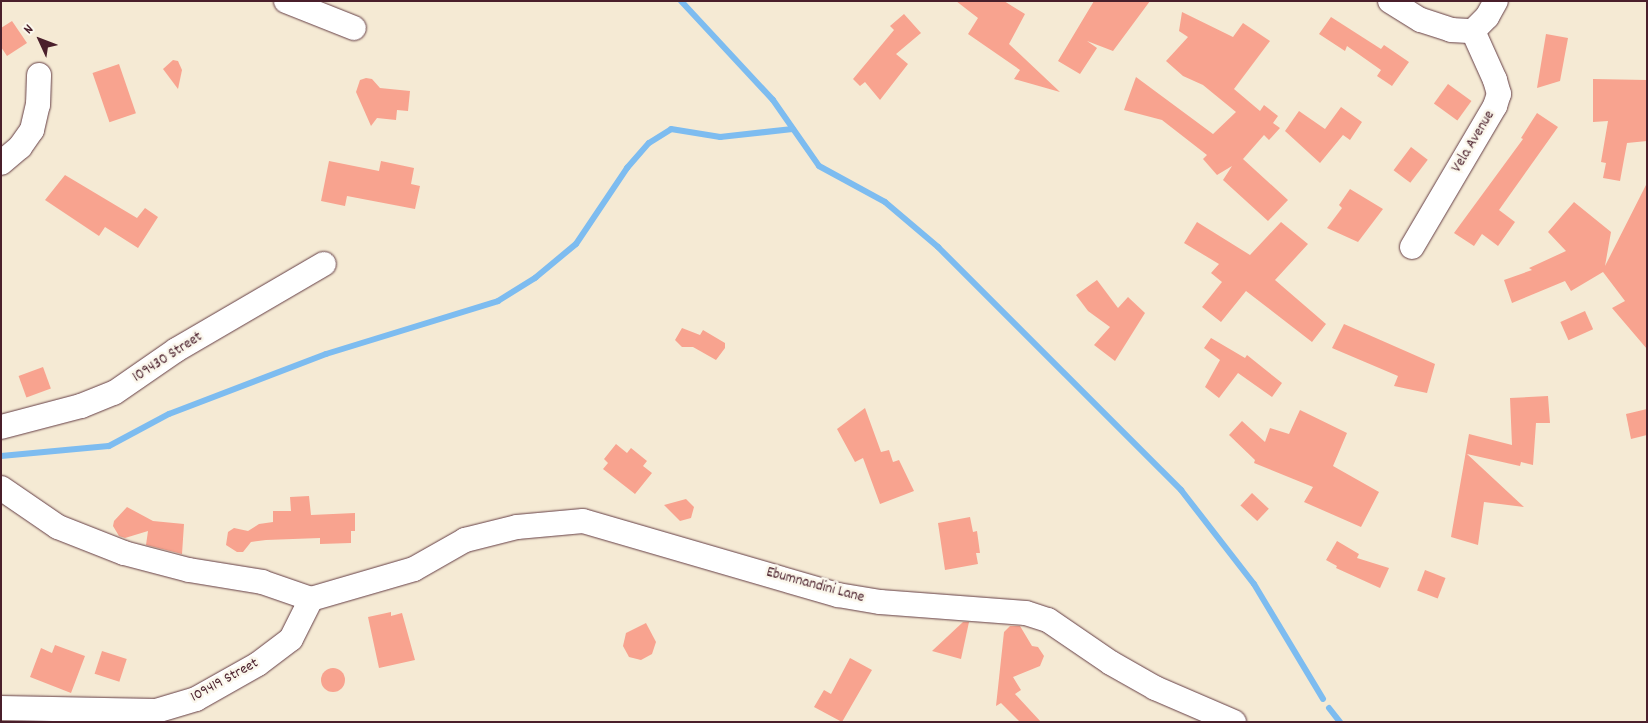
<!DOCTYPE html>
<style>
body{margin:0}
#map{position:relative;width:1648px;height:723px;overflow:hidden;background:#f5ead4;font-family:Dekko,sans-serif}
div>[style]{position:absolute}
.stream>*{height:6px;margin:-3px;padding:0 3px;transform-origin:3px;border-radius:3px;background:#7dbcf0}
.building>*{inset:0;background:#f8a38f;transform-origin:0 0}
.round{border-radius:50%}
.roads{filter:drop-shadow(0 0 1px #643d44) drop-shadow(0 0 1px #643d44)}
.street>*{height:24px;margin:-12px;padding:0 12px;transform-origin:12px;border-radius:12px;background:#fff}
span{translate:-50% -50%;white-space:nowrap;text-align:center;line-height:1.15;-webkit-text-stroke:5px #fbf7ec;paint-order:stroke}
.street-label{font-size:15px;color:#4a1f2b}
.frame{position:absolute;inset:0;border:2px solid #4a1f2b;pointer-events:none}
.north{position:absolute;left:15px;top:15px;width:50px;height:50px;-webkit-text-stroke:4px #fbf7ec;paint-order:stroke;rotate:313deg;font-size:14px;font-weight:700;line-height:20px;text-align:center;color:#4a1f2b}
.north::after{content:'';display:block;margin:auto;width:18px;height:22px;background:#4a1f2b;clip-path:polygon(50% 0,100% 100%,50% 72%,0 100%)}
</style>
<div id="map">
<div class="stream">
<i style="left:681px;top:1px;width:135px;rotate:47.1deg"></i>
<i style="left:773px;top:100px;width:80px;rotate:55.1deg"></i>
<i style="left:819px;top:166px;width:75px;rotate:28.6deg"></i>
<i style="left:885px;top:202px;width:70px;rotate:40.3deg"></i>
<i style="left:938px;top:247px;width:344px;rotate:45deg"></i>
<i style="left:1181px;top:490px;width:119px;rotate:52.2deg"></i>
<i style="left:1254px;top:584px;width:134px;rotate:59deg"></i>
<i style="left:1px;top:456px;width:108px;rotate:-5.3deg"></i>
<i style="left:109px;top:446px;width:68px;rotate:-28.1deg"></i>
<i style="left:169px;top:414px;width:168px;rotate:-20.9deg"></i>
<i style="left:326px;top:354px;width:180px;rotate:-17.1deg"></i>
<i style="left:498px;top:301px;width:44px;rotate:-31.9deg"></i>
<i style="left:535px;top:278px;width:53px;rotate:-39.7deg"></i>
<i style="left:576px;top:244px;width:92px;rotate:-56.1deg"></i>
<i style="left:627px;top:168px;width:33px;rotate:-49deg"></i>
<i style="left:649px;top:143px;width:26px;rotate:-32deg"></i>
<i style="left:671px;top:129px;width:50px;rotate:9.3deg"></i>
<i style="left:720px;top:137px;width:73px;rotate:-6.3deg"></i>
<i style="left:1329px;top:708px;width:18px;rotate:52deg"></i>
</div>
<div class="building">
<i style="clip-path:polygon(956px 1px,1004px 1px,1025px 14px,1009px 44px,1060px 92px,1014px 79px,1020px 70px,968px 34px,978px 18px)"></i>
<i style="clip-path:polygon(1094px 1px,1150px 1px,1113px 51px,1087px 41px,1097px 48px,1080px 74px,1058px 61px)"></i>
<i style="clip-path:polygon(1182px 12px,1233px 37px,1243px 23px,1270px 41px,1234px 89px,1260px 111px,1264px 105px,1278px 116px,1273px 123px,1280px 128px,1269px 140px,1264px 135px,1243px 159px,1288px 200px,1268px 221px,1223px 180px,1232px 166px,1217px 175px,1203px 159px,1207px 155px,1162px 120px,1124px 110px,1136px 77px,1213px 134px,1236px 112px,1203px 85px,1183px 76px,1166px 61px,1188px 37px,1179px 31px)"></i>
<i style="clip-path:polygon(904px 14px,921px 33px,896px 54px,908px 64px,880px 100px,865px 82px,860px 86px,853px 79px,894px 30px,890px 26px)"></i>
<i style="clip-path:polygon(1331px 17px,1381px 49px,1384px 45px,1409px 62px,1392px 86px,1377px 76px,1381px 70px,1347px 46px,1345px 51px,1319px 34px)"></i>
<i style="clip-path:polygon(12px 21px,27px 43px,7px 56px,1px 47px,1px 28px)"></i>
<i style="clip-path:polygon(1546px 34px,1568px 38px,1560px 81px,1537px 88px)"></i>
<i style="clip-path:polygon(173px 60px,178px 61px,182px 70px,178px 89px,163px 69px)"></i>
<i style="left:119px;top:64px;width:52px;height:28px;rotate:71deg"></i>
<i style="clip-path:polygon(366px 78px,372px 79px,380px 88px,410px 91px,408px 111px,397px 110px,396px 120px,377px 118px,371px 126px,356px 92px,360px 80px)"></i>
<i style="clip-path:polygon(1593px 79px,1647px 80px,1647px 141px,1627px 143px,1620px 181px,1603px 178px,1606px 163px,1601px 162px,1608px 121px,1593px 122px)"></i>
<i style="left:1448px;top:84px;width:29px;height:24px;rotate:36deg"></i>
<i style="clip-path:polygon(1341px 107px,1362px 122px,1350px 140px,1343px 135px,1320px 163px,1285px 131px,1299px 111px,1325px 129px)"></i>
<i style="clip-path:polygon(1537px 113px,1558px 127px,1499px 210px,1515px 222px,1498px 246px,1482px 234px,1474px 246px,1454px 233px,1523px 139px,1521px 138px)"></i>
<i style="left:1411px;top:147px;width:21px;height:29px;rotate:37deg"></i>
<i style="clip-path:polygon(329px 161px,379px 171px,381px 161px,414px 168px,411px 184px,420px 186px,415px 209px,347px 196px,345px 206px,321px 201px)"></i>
<i style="clip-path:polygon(65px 175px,137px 218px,145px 208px,158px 217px,138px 248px,105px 227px,99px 236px,45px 200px)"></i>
<i style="clip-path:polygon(1647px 183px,1647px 349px,1612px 308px,1625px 301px,1603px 272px,1571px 291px,1565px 281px,1512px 303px,1504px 280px,1532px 270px,1529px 268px,1566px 251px,1548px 232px,1574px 202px,1611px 232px,1605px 266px)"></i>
<i style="clip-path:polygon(1350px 189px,1383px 209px,1358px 242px,1327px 228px,1342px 208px,1339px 205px)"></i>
<i style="clip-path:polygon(1197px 222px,1250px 255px,1281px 222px,1308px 244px,1275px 280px,1326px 324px,1312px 342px,1246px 291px,1221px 322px,1202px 307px,1222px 282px,1211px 273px,1219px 264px,1184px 243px)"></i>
<i style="clip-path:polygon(1097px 280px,1118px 308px,1128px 297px,1145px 313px,1115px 361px,1094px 345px,1110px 327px,1088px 311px,1076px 295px)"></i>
<i style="left:1585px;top:311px;width:20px;height:27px;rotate:66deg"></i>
<i style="clip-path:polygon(1344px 324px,1435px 364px,1427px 393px,1394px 386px,1398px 376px,1332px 348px)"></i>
<i style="clip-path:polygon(682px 328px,700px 335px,703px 330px,725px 343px,725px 348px,716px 360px,693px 347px,682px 347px,675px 340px)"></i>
<i style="clip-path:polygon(1211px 338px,1245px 358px,1247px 355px,1282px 383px,1272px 397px,1238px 373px,1219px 398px,1205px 387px,1220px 360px,1204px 348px)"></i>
<i style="left:43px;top:367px;width:23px;height:26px;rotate:70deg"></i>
<i style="clip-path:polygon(1548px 396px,1550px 423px,1536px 423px,1533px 465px,1521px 462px,1520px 466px,1467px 454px,1524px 507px,1484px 502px,1478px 545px,1451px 537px,1469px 434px,1512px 445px,1510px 398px)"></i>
<i style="clip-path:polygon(865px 408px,881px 452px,889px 450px,893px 462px,899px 460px,914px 491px,880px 504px,863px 458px,855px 462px,837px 429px)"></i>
<i style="clip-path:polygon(1647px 409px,1647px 435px,1631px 439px,1626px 414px)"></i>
<i style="clip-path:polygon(1300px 410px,1347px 433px,1333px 466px,1379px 492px,1361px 527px,1304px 502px,1313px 487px,1254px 463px,1255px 460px,1229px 435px,1242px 421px,1265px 442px,1270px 428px,1289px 434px)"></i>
<i style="clip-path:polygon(616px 444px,627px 453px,631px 448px,647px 461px,643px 466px,652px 473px,635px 494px,603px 469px,608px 463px,604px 459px)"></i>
<i style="left:1252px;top:493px;width:23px;height:17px;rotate:43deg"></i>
<i style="clip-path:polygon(309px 496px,311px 515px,355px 513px,355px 531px,351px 531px,351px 543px,320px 544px,320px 538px,266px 540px,251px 542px,243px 552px,237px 552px,226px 545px,228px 532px,234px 528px,248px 531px,259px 524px,273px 522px,273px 511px,291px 511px,290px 497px)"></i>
<i style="clip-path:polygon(686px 499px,694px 507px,691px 518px,680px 521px,664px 505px)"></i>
<i style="clip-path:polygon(127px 507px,153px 521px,184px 524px,182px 554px,146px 545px,148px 531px,125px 538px,119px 536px,113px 526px,114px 521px)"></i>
<i style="clip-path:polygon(970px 517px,973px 532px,977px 531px,980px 553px,976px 553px,978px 564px,945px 570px,938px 523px)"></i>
<i style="clip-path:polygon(1337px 541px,1359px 554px,1357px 558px,1389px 568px,1380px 588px,1336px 568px,1337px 566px,1326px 560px)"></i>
<i style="left:1425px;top:570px;width:22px;height:22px;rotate:21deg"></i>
<i style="clip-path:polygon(391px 612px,391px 616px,402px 613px,415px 660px,379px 668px,368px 617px)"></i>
<i style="clip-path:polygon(963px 622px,969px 622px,961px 659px,932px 651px)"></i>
<i style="clip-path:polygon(646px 623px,656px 642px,652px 654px,641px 660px,629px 657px,623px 646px,626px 633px)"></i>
<i style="clip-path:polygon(1020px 626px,1032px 646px,1038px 647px,1044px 656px,1040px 666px,1013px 677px,1021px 690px,1015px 694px,1041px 722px,1020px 722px,1001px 703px,996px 706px,1004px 632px,1010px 626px)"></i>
<i style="clip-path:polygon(55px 645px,85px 656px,71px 693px,30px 677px,41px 648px,52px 653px)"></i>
<i style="left:102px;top:651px;width:26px;height:24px;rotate:18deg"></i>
<i style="clip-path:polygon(850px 658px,872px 670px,842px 722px,814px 707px,824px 690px,831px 694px)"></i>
<i class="round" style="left:321px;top:668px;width:24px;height:24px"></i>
</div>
<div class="roads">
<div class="street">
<i style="left:286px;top:1px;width:73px;rotate:21.7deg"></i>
<i style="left:1390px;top:1px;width:36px;rotate:32deg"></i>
<i style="left:1421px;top:20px;width:32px;rotate:18deg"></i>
<i style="left:1451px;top:30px;width:22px;rotate:3deg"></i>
<i style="left:1473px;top:31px;width:20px;rotate:-45deg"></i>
<i style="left:1487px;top:17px;width:18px;rotate:-61deg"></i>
<i style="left:1px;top:163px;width:25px;rotate:-40deg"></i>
<i style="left:20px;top:147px;width:21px;rotate:-55deg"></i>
<i style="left:32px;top:130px;width:26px;rotate:-77deg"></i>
<i style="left:38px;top:105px;width:30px;rotate:-88deg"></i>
<i style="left:1412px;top:247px;width:164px;rotate:-59.5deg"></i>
<i style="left:1495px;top:106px;width:13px;rotate:-72deg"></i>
<i style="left:1499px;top:94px;width:15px;rotate:-106deg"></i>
<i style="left:1495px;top:80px;width:54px;rotate:-114.2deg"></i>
<i style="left:1px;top:427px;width:83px;rotate:-14.7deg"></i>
<i style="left:81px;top:406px;width:35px;rotate:-22deg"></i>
<i style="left:114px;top:393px;width:75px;rotate:-34.7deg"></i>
<i style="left:176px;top:350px;width:171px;rotate:-30.2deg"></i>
<i style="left:1px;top:488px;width:69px;rotate:34.4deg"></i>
<i style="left:58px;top:527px;width:71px;rotate:21.5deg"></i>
<i style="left:124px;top:553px;width:67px;rotate:14.7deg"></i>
<i style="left:189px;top:570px;width:74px;rotate:9.3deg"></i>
<i style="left:262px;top:582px;width:52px;rotate:19.1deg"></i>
<i style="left:1px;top:708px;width:155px;rotate:1.1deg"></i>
<i style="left:156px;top:711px;width:42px;rotate:-16.7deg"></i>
<i style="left:196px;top:699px;width:71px;rotate:-29.4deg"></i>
<i style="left:258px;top:664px;width:41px;rotate:-37.1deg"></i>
<i style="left:291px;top:639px;width:45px;rotate:-63.4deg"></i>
<i style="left:311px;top:599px;width:107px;rotate:-16.2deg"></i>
<i style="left:414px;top:569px;width:59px;rotate:-29.6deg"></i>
<i style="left:465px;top:540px;width:54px;rotate:-14deg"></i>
<i style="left:517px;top:527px;width:66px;rotate:-5.2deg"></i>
<i style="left:583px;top:521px;width:266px;rotate:16.2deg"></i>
<i style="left:838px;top:595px;width:43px;rotate:9.5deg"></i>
<i style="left:880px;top:602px;width:146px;rotate:4.3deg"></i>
<i style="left:1026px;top:613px;width:23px;rotate:18deg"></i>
<i style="left:1048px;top:620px;width:76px;rotate:34.3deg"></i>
<i style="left:1111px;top:663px;width:51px;rotate:29.6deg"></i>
<i style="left:1155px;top:688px;width:86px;rotate:23.3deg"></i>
</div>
</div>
<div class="street-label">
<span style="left:1474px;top:142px;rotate:-59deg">Vela Avenue</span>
<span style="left:168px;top:358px;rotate:-33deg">109430 Street</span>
<span style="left:815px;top:586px;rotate:15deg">Ebumnandini Lane</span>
<span style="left:225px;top:681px;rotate:-29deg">109419 Street</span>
</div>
<div class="frame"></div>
<div class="north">N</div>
</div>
